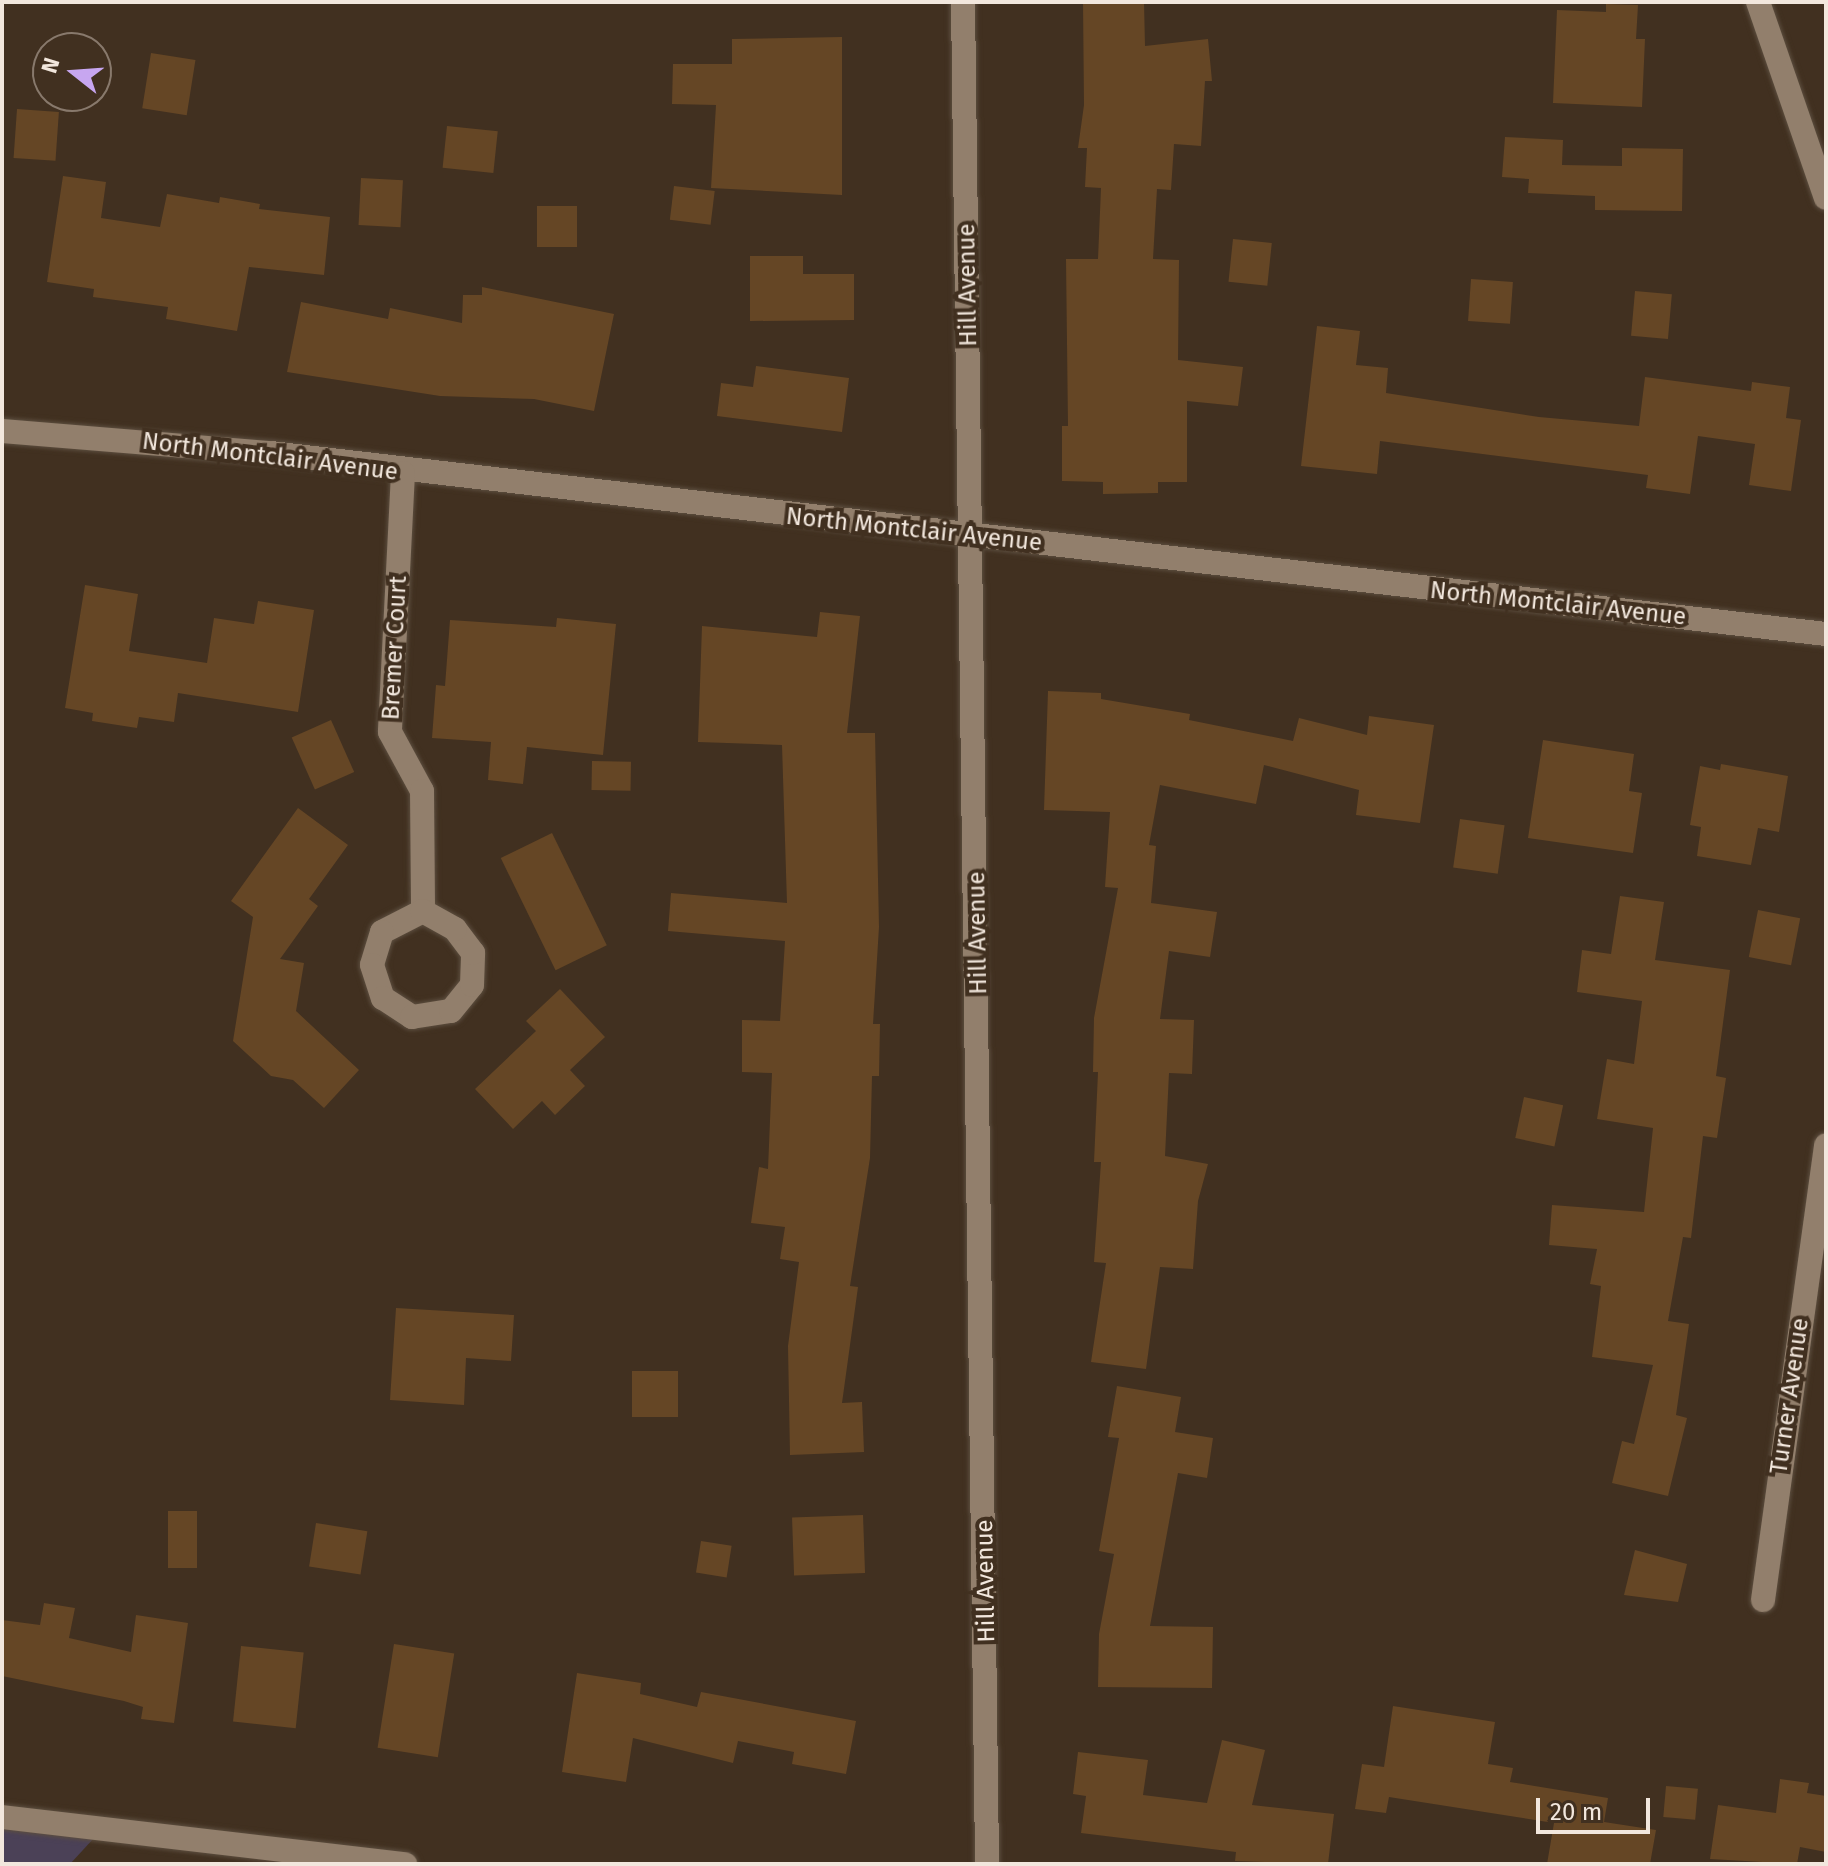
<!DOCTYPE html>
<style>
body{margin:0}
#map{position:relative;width:1828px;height:1866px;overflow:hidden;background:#413020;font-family:"Fira Sans",sans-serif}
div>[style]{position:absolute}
.green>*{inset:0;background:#4b4157}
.building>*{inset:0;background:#654625;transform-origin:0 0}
.roads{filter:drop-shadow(0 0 2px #5c4e3f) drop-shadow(0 0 2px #5c4e3f)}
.street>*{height:24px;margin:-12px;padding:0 12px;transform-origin:12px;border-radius:12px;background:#927f6c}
span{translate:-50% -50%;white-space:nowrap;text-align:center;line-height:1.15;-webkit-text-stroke:8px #413020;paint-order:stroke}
.street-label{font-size:24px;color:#f2e7dd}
.frame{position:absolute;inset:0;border:4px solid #f2e7dd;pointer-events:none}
.north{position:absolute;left:32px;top:32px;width:80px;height:80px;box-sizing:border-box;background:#413020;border:2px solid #88796c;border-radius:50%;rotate:287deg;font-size:22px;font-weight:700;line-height:32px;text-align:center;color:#f2e7dd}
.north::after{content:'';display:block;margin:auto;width:28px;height:36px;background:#c7a6f0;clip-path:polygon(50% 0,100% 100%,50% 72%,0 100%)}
.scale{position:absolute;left:1536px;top:1798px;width:114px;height:36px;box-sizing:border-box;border:4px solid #f2e7dd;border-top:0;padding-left:10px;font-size:24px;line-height:28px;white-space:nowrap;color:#f2e7dd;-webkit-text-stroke:6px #413020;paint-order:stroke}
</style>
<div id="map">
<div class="green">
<i style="clip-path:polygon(2px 1826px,95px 1837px,70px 1864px,2px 1864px)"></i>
</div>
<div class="building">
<i style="clip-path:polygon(1083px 2px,1144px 2px,1145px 46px,1208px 39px,1212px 81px,1205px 81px,1201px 146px,1174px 144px,1171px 190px,1157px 189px,1153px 259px,1179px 260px,1178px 360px,1243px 367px,1238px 406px,1187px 401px,1187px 482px,1158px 482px,1158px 493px,1103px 494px,1103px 482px,1062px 481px,1062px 426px,1068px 426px,1066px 259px,1098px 259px,1101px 188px,1085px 187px,1087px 148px,1078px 148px,1084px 105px)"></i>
<i style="clip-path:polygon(1606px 4px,1638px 5px,1636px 39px,1645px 39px,1642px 107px,1553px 103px,1557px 10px,1606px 12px)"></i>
<i style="clip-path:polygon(842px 37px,842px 195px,711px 188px,716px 105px,672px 104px,673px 64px,732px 64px,732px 39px)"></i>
<i style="left:151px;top:53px;width:45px;height:56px;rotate:9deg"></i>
<i style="left:17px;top:109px;width:42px;height:49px;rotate:4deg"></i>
<i style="left:447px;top:126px;width:51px;height:42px;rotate:6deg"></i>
<i style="clip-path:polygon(1505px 137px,1563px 140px,1562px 165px,1622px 166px,1622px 148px,1683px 149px,1682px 211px,1595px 210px,1595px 196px,1528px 193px,1529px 179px,1502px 177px)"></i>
<i style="clip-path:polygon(63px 176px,106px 182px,101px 218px,160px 227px,167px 194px,219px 203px,220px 197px,260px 204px,259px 209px,330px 217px,324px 275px,249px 267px,237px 331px,166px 319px,168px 307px,93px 297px,94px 289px,47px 282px)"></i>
<i style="left:361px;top:178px;width:42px;height:47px;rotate:3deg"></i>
<i style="left:674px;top:186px;width:41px;height:34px;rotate:7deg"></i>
<i style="left:537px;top:206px;width:40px;height:41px"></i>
<i style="left:1233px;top:239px;width:39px;height:43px;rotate:6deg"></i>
<i style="clip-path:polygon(750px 256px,803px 256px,803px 274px,854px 274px,854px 320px,750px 321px)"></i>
<i style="left:1471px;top:279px;width:42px;height:42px;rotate:4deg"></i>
<i style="clip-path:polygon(482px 287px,614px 314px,594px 411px,534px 399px,440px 396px,287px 372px,301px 302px,388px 319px,390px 308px,462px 323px,463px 295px,482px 295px)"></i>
<i style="left:1635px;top:291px;width:37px;height:45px;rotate:5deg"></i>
<i style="clip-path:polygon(1317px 326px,1360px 331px,1356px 365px,1388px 368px,1386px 393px,1539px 417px,1639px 426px,1645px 377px,1751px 391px,1752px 382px,1790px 387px,1786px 418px,1801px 420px,1791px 491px,1749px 485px,1755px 444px,1698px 436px,1690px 494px,1646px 488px,1648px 475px,1380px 441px,1377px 474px,1301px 466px)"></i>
<i style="clip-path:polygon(756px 366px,849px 378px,842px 432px,717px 416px,721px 383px,753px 387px)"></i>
<i style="clip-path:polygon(85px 585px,138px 594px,129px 651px,207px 663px,214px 618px,254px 624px,258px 601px,314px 610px,298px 712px,178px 693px,174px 722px,139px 717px,137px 728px,92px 721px,93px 713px,65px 708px)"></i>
<i style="clip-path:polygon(820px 612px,860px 616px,847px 733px,875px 733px,879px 927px,873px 1024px,880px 1024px,879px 1076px,872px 1076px,870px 1158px,850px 1286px,858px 1287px,842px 1403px,862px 1402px,864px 1452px,790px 1455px,788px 1346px,799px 1262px,780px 1259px,785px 1227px,751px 1223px,759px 1167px,768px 1169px,772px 1073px,742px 1072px,742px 1020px,780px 1021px,785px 941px,668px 931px,671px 893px,787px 903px,782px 745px,698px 742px,702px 626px,817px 637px)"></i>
<i style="clip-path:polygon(557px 618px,616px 624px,603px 755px,527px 747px,523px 784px,488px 780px,491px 742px,432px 738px,436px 685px,445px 686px,450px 620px,556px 627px)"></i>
<i style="clip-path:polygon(1048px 691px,1101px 693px,1101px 699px,1190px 714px,1189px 720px,1293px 741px,1299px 718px,1367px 735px,1369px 716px,1434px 725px,1420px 823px,1356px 815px,1359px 790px,1264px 765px,1256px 804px,1160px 785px,1149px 845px,1156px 846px,1151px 903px,1217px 912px,1210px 957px,1169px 951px,1160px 1019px,1194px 1020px,1192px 1074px,1169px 1073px,1165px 1156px,1208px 1164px,1198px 1201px,1193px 1269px,1160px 1267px,1146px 1369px,1091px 1362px,1106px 1263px,1094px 1262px,1101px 1162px,1094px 1162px,1098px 1072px,1093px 1072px,1094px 1018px,1118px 888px,1105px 887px,1110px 812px,1044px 810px)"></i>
<i style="left:331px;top:720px;width:57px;height:43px;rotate:66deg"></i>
<i style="clip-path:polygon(1543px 740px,1634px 754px,1629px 791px,1642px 793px,1633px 853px,1528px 838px)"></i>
<i style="left:592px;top:761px;width:39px;height:29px;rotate:1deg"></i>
<i style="clip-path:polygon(1721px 764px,1788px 776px,1779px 832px,1758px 828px,1751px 865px,1697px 856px,1701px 827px,1690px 825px,1700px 766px,1720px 770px)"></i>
<i style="clip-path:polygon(298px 808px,348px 845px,309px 899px,318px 906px,280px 959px,304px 963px,296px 1011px,359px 1070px,324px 1108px,293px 1080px,271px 1076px,233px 1041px,253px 917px,231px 901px)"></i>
<i style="left:1460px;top:819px;width:45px;height:49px;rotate:8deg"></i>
<i style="left:552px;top:833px;width:125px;height:57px;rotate:64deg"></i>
<i style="clip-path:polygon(1620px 896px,1664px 902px,1655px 960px,1730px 970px,1716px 1076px,1726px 1078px,1717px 1138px,1703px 1136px,1691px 1238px,1683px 1237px,1668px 1321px,1689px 1324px,1676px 1415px,1687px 1418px,1668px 1496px,1612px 1483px,1622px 1441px,1634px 1444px,1653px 1365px,1592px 1357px,1601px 1286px,1590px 1284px,1597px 1249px,1549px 1245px,1552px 1205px,1644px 1212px,1653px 1128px,1597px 1119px,1607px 1059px,1634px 1064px,1642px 1001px,1577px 992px,1582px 950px,1611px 954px)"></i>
<i style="left:1758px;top:910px;width:43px;height:48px;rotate:11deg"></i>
<i style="clip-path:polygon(560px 989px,605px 1037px,570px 1070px,585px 1086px,555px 1115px,542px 1101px,513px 1129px,475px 1089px,536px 1031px,526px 1021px)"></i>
<i style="left:1524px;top:1097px;width:40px;height:42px;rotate:12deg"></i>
<i style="clip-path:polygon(396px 1308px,514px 1315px,511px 1361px,466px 1358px,464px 1405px,390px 1400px)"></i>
<i style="left:678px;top:1371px;width:46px;height:46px;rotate:90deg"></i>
<i style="clip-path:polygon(1117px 1386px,1181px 1397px,1175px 1432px,1213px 1438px,1207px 1478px,1178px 1473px,1150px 1626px,1213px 1627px,1212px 1688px,1098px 1687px,1099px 1634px,1114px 1554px,1099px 1551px,1119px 1438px,1108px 1437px)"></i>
<i style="left:197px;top:1511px;width:57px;height:29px;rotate:90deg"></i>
<i style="left:863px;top:1515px;width:58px;height:71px;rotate:88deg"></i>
<i style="left:316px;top:1523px;width:52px;height:44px;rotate:9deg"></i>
<i style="left:701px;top:1541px;width:31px;height:32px;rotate:9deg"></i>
<i style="clip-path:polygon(1635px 1550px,1687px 1564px,1678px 1602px,1624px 1595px)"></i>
<i style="clip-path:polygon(44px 1603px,75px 1608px,69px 1638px,131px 1652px,136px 1615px,188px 1623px,174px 1723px,141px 1719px,143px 1707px,124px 1701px,2px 1676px,2px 1620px,40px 1625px)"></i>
<i style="left:394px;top:1644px;width:61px;height:105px;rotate:9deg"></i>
<i style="left:241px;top:1646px;width:63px;height:76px;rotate:6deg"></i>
<i style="clip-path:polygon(577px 1673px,641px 1683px,640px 1694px,697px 1707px,701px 1692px,856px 1721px,846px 1774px,792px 1764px,794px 1752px,738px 1741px,733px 1763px,633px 1738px,626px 1782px,562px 1772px)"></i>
<i style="clip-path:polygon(1393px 1706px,1495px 1722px,1488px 1764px,1513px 1768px,1510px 1782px,1608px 1798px,1604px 1822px,1656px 1830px,1650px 1864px,1547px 1864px,1554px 1823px,1389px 1797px,1386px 1813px,1355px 1809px,1362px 1764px,1384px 1767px)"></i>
<i style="clip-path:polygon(1222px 1740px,1265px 1750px,1252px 1805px,1334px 1814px,1328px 1864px,1235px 1861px,1236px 1852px,1081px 1833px,1086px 1796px,1073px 1794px,1078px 1752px,1148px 1760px,1143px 1795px,1207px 1803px)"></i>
<i style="clip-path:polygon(1780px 1779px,1809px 1783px,1807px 1793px,1826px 1796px,1826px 1852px,1800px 1847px,1797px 1864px,1710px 1859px,1718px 1805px,1776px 1813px)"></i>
<i style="left:1666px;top:1786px;width:32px;height:31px;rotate:5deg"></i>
</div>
<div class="roads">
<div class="street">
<i style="left:963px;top:2px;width:1862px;rotate:89.26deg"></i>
<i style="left:1758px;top:2px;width:207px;rotate:70.9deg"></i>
<i style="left:2px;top:431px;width:270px;rotate:4.7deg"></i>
<i style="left:271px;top:453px;width:1565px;rotate:6.64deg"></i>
<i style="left:403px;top:473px;width:259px;rotate:92.9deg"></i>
<i style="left:390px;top:732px;width:67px;rotate:61.5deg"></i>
<i style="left:422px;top:791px;width:120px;rotate:89.5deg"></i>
<i style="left:423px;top:911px;width:46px;rotate:152.9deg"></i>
<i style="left:382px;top:932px;width:34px;rotate:107deg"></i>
<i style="left:372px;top:965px;width:35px;rotate:72deg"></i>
<i style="left:383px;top:998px;width:35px;rotate:33deg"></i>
<i style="left:412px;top:1017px;width:39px;rotate:-9deg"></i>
<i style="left:451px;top:1011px;width:33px;rotate:-51deg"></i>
<i style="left:472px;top:985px;width:32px;rotate:-88deg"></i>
<i style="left:473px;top:953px;width:30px;rotate:-127deg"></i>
<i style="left:455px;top:929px;width:37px;rotate:-151deg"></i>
<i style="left:1763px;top:1600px;width:459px;rotate:-82.1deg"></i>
<i style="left:2px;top:1817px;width:406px;rotate:6.7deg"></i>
</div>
</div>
<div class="street-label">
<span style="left:968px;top:285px;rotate:-91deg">Hill Avenue</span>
<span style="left:270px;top:457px;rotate:7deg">North Montclair Avenue</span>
<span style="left:914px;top:530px;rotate:6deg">North Montclair Avenue</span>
<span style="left:1558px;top:604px;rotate:6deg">North Montclair Avenue</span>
<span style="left:395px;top:648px;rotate:-87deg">Bremer Court</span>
<span style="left:978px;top:933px;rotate:-91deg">Hill Avenue</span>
<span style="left:1790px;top:1396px;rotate:-82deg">Turner Avenue</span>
<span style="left:986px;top:1581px;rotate:-91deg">Hill Avenue</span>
</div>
<div class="frame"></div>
<div class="north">N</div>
<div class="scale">20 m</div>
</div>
